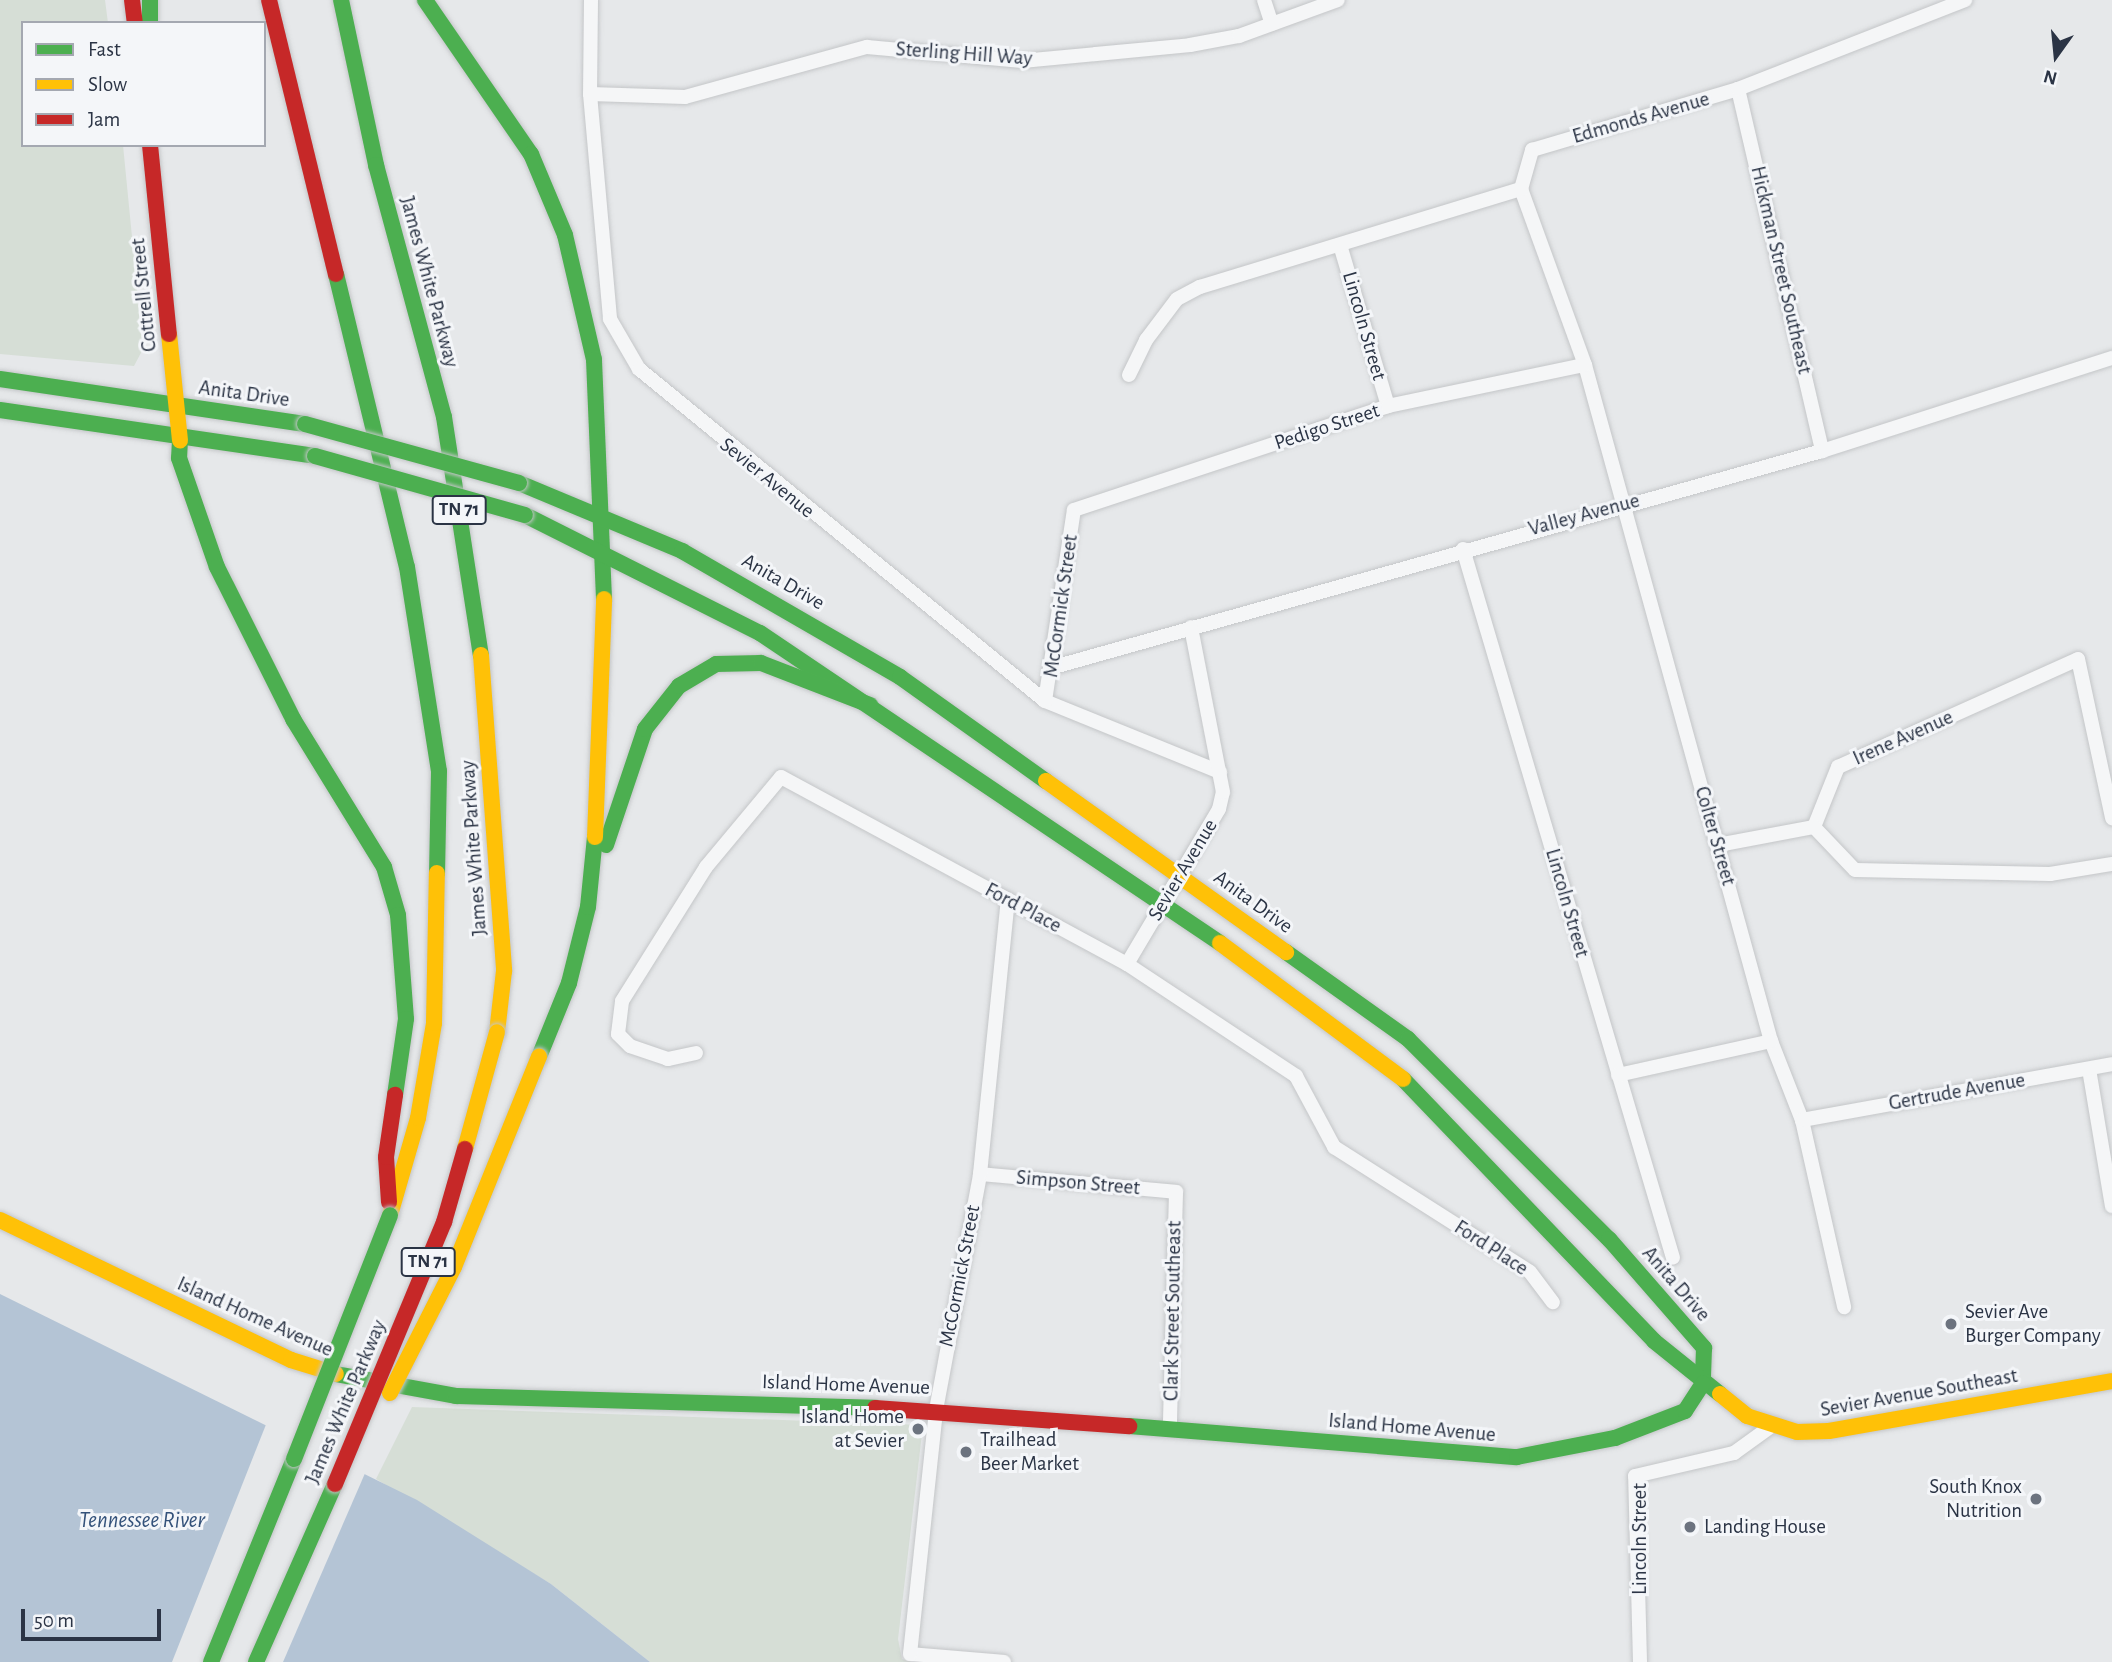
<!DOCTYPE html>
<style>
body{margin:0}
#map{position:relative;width:2112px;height:1662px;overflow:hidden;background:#e6e8ea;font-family:"Alegreya Sans",sans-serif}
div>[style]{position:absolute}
.green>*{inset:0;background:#d6ded6}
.water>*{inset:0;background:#b4c4d5}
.pier>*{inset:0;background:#e6e8ea}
.roads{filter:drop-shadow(0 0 2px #c4c6c8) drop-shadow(0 0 2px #c4c6c8)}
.street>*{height:14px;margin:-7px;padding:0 7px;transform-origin:7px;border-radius:7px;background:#f5f6f7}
.fast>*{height:16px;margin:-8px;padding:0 8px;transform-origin:8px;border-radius:8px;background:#4caf50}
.slow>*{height:16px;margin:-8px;padding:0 8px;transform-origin:8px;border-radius:8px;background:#ffc107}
.jam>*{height:16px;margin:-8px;padding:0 8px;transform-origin:8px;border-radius:8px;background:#c62828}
.bridges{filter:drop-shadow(0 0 2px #c4c6c8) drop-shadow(0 0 2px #c4c6c8)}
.fast-bridge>*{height:16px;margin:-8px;padding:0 8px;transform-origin:8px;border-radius:8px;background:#4caf50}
.slow-bridge>*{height:16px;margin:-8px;padding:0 8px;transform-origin:8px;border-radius:8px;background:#ffc107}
.jam-bridge>*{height:16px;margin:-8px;padding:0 8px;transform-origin:8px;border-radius:8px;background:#c62828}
.dots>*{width:19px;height:19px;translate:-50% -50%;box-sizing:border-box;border:4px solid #f4f6f9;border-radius:50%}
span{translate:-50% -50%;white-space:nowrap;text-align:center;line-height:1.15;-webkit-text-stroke:6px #f4f6f9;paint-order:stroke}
.shield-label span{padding:2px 5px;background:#f4f6f9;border:2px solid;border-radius:5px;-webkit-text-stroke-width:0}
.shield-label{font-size:19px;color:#2b3445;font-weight:700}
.street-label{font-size:21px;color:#2b3445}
.poi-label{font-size:21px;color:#2b3445}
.left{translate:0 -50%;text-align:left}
.right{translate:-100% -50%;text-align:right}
.water-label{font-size:23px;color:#34527a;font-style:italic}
.legend{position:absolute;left:21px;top:21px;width:245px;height:126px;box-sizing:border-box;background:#f4f6f9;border:2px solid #a4a8b1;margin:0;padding:9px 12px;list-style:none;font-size:21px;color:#2b3445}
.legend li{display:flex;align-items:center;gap:14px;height:35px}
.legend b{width:35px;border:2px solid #a4a8b1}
.north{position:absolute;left:2021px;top:21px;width:70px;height:70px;-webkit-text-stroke:5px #f4f6f9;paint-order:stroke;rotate:195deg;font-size:19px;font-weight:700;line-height:28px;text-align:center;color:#2b3445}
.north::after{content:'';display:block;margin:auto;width:24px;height:32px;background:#2b3445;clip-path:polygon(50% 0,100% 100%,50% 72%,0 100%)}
.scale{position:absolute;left:21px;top:1609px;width:140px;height:32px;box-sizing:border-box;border:4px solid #2b3445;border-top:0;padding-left:9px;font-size:21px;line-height:24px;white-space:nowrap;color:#2b3445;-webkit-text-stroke:5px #f4f6f9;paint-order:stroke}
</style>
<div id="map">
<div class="green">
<i style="clip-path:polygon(0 0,105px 0,108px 23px,23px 23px,23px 145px,123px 145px,143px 349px,134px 366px,0 354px)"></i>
<i style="clip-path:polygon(412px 1407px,923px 1425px,898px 1639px,902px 1659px,911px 1662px,650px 1662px,551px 1584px,376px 1479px)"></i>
</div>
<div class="water">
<i style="clip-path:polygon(0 1294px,417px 1500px,551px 1584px,650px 1662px,0 1662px)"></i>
</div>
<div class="pier">
<i style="clip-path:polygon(267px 1422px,366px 1471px,283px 1662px,172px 1662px)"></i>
</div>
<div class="roads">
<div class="street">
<i style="left:591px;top:0;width:94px;rotate:90.6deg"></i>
<i style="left:590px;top:94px;width:226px;rotate:84.9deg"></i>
<i style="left:610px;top:319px;width:58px;rotate:59.9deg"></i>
<i style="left:639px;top:369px;width:524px;rotate:39.27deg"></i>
<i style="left:1045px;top:701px;width:189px;rotate:22.1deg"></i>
<i style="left:1264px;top:0;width:25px;rotate:72deg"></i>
<i style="left:1738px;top:89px;width:372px;rotate:76.9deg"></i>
<i style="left:590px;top:94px;width:95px;rotate:1.8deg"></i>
<i style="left:685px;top:97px;width:189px;rotate:-15.4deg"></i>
<i style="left:867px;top:47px;width:156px;rotate:5.2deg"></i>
<i style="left:1022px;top:61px;width:169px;rotate:-5.4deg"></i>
<i style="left:1190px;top:45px;width:50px;rotate:-10.4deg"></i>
<i style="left:1239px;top:36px;width:105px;rotate:-20deg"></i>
<i style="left:1521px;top:189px;width:187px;rotate:70deg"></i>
<i style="left:1585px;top:365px;width:701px;rotate:74.62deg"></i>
<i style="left:1771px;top:1041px;width:85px;rotate:68.6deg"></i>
<i style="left:1802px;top:1120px;width:192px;rotate:77.3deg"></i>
<i style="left:1340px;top:245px;width:168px;rotate:73.4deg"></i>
<i style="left:1129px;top:375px;width:39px;rotate:-64deg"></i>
<i style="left:1146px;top:340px;width:51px;rotate:-52.9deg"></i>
<i style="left:1177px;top:299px;width:26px;rotate:-28deg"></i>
<i style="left:1200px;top:287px;width:336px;rotate:-17deg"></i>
<i style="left:1521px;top:189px;width:41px;rotate:-74.2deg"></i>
<i style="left:1532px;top:150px;width:215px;rotate:-16.5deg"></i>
<i style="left:1738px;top:89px;width:244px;rotate:-21.4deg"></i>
<i style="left:1463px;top:549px;width:739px;rotate:73.5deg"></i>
<i style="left:1054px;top:667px;width:798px;rotate:-15.71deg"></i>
<i style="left:1822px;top:451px;width:305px;rotate:-17.8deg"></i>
<i style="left:1045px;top:701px;width:193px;rotate:-81.4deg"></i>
<i style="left:1074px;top:510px;width:331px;rotate:-18.3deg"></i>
<i style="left:1388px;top:406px;width:201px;rotate:-11.8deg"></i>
<i style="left:1814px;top:827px;width:65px;rotate:-68.2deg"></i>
<i style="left:1838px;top:767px;width:263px;rotate:-24.2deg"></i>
<i style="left:2078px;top:659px;width:163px;rotate:77.9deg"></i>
<i style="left:1814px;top:827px;width:59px;rotate:46.4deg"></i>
<i style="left:1855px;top:870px;width:195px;rotate:1.2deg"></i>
<i style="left:2050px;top:874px;width:63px;rotate:-9.2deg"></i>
<i style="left:1718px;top:845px;width:98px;rotate:-10.6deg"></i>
<i style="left:1127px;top:964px;width:180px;rotate:-59.3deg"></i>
<i style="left:1219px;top:809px;width:17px;rotate:-77deg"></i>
<i style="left:1223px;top:792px;width:168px;rotate:-101deg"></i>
<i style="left:696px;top:1053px;width:29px;rotate:168deg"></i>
<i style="left:668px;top:1059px;width:40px;rotate:-161.1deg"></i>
<i style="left:630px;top:1046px;width:17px;rotate:-135deg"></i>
<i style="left:618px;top:1034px;width:33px;rotate:-83deg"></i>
<i style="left:622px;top:1001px;width:158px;rotate:-57.9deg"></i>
<i style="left:706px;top:867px;width:117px;rotate:-50.2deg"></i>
<i style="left:781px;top:777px;width:393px;rotate:28.4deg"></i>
<i style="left:1127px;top:964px;width:203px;rotate:33.5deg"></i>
<i style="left:1296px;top:1076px;width:81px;rotate:61.8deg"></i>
<i style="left:1334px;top:1147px;width:232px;rotate:32.5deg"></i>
<i style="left:1530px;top:1272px;width:38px;rotate:53deg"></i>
<i style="left:2089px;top:1069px;width:139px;rotate:80.5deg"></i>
<i style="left:1618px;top:1075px;width:157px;rotate:-12.5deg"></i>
<i style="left:1802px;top:1120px;width:315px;rotate:-10.2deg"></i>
<i style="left:980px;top:1174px;width:197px;rotate:5.2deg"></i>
<i style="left:1176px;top:1192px;width:237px;rotate:91.5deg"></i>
<i style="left:1004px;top:1662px;width:94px;rotate:-175.1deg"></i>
<i style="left:910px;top:1654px;width:245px;rotate:-83.9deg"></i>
<i style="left:936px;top:1410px;width:240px;rotate:-79.4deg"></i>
<i style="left:980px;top:1174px;width:276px;rotate:-84.2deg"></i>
<i style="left:1640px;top:1662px;width:186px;rotate:-91.5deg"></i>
<i style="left:1635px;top:1476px;width:102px;rotate:-13.1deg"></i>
<i style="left:1734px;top:1453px;width:44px;rotate:-35.8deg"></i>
</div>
<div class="fast">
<i style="left:150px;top:0;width:23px;rotate:90deg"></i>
<i style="left:341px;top:0;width:169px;rotate:78deg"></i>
<i style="left:376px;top:165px;width:261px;rotate:74.9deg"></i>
<i style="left:444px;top:417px;width:241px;rotate:81.2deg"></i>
<i style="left:425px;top:0;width:187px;rotate:55.5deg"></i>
<i style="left:531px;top:154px;width:88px;rotate:67.2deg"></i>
<i style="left:565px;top:235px;width:128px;rotate:76.9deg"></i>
<i style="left:594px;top:360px;width:239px;rotate:87.6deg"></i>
<i style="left:336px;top:274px;width:301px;rotate:76.4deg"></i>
<i style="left:407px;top:567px;width:206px;rotate:81.1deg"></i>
<i style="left:439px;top:771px;width:102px;rotate:91.1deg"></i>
<i style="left:0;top:379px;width:308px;rotate:8.4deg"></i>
<i style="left:0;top:410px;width:318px;rotate:8.3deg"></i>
<i style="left:180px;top:440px;width:18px;rotate:93deg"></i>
<i style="left:179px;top:458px;width:115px;rotate:70.8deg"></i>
<i style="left:217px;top:567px;width:170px;rotate:63.4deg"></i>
<i style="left:293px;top:719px;width:174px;rotate:58.4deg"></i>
<i style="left:384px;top:867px;width:50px;rotate:73.7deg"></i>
<i style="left:398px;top:915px;width:104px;rotate:85.6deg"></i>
<i style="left:406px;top:1019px;width:77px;rotate:98.2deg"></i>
<i style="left:519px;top:483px;width:177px;rotate:22.6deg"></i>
<i style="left:682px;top:551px;width:252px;rotate:30deg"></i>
<i style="left:900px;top:677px;width:179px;rotate:35.5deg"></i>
<i style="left:525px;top:515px;width:263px;rotate:26.7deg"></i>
<i style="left:760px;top:633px;width:555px;rotate:33.98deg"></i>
<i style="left:606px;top:845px;width:122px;rotate:-71.4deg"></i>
<i style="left:645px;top:729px;width:55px;rotate:-51.7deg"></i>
<i style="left:679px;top:686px;width:43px;rotate:-30.7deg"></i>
<i style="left:716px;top:664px;width:45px;rotate:-1.3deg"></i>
<i style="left:761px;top:663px;width:117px;rotate:21.1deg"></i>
<i style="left:1286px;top:952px;width:150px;rotate:35.5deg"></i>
<i style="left:1408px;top:1039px;width:284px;rotate:44.9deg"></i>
<i style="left:1609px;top:1239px;width:145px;rotate:48.9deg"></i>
<i style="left:1704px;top:1348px;width:35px;rotate:92deg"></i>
<i style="left:539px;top:1057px;width:80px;rotate:-67.9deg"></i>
<i style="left:569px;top:983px;width:78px;rotate:-76deg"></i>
<i style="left:588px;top:907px;width:70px;rotate:-84.3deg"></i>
<i style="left:1403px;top:1079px;width:363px;rotate:46.2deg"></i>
<i style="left:1654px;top:1341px;width:85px;rotate:38.8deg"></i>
<i style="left:336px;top:1374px;width:122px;rotate:10.4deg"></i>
<i style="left:456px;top:1396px;width:419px;rotate:1.6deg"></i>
<i style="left:1129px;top:1426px;width:389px;rotate:4.6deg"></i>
<i style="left:1517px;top:1457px;width:100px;rotate:-11deg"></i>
<i style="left:1615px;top:1438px;width:75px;rotate:-21.1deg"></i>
<i style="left:1685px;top:1411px;width:33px;rotate:-57deg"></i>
<i style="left:211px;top:1662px;width:219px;rotate:-67.8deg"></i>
<i style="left:256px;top:1662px;width:195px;rotate:-66.1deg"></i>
</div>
<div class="slow">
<i style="left:169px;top:334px;width:107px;rotate:84.1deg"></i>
<i style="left:481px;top:655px;width:317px;rotate:85.8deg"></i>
<i style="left:504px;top:971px;width:61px;rotate:96.5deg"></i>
<i style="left:1046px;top:781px;width:295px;rotate:35.5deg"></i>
<i style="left:595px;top:837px;width:238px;rotate:-87.8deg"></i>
<i style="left:1220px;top:943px;width:228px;rotate:36.6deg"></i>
<i style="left:390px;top:1215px;width:101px;rotate:-73.9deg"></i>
<i style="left:418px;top:1118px;width:96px;rotate:-80.4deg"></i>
<i style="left:434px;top:1023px;width:150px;rotate:-88.9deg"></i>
<i style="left:0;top:1220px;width:323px;rotate:25.7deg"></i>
<i style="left:291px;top:1360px;width:47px;rotate:17.3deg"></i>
<i style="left:1720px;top:1394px;width:35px;rotate:39deg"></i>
<i style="left:1747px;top:1416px;width:52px;rotate:17.7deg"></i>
<i style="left:1797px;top:1432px;width:32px;rotate:-2deg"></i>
<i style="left:1829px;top:1431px;width:287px;rotate:-10deg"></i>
</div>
<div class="jam">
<i style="left:132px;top:0;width:23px;rotate:83deg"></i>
<i style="left:269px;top:0;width:282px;rotate:76.3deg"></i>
<i style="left:150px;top:145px;width:190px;rotate:84.3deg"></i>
<i style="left:389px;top:1202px;width:45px;rotate:-93.8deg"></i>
<i style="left:386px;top:1157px;width:63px;rotate:-81.7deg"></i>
<i style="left:875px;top:1408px;width:255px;rotate:4.1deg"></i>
</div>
</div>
<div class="bridges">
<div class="fast-bridge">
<i style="left:305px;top:424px;width:222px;rotate:15.4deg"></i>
<i style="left:315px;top:456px;width:218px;rotate:15.7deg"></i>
<i style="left:294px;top:1459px;width:262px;rotate:-68.5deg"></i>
</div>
<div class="slow-bridge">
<i style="left:465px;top:1149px;width:121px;rotate:-74.7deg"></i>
<i style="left:390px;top:1393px;width:141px;rotate:-63.1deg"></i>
<i style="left:454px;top:1267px;width:227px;rotate:-68deg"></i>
</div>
<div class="jam-bridge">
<i style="left:335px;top:1484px;width:284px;rotate:-67.4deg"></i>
<i style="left:444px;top:1222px;width:76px;rotate:-74deg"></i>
</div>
</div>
<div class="dots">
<i style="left:1951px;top:1324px;background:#6c737f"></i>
<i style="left:918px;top:1429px;background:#6c737f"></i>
<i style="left:966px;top:1452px;background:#6c737f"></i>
<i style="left:2036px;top:1499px;background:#6c737f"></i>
<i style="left:1690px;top:1527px;background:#6c737f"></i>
</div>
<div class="shield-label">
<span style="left:459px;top:510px">TN 71</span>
<span style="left:428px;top:1262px">TN 71</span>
</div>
<div class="street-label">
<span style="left:964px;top:54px;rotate:4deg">Sterling Hill Way</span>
<span style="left:1641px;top:118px;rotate:-16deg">Edmonds Avenue</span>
<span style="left:1781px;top:270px;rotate:77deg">Hickman Street Southeast</span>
<span style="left:429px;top:282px;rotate:75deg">James White Parkway</span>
<span style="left:144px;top:295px;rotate:-96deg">Cottrell Street</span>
<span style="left:1364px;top:326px;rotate:74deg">Lincoln Street</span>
<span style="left:244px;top:394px;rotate:8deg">Anita Drive</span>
<span style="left:1327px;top:427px;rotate:-18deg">Pedigo Street</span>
<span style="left:767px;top:478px;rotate:39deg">Sevier Avenue</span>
<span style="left:1584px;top:515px;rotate:-15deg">Valley Avenue</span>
<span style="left:783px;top:582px;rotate:30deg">Anita Drive</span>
<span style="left:1061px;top:606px;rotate:-82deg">McCormick Street</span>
<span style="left:1903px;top:738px;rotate:-24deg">Irene Avenue</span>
<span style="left:1715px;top:836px;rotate:74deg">Colter Street</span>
<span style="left:474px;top:848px;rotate:-94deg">James White Parkway</span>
<span style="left:1183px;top:870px;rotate:-59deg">Sevier Avenue</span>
<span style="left:1253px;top:902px;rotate:36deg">Anita Drive</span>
<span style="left:1567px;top:903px;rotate:74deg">Lincoln Street</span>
<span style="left:1023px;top:908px;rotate:28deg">Ford Place</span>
<span style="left:1957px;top:1092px;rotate:-10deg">Gertrude Avenue</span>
<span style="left:1078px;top:1183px;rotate:5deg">Simpson Street</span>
<span style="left:1491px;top:1248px;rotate:33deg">Ford Place</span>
<span style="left:960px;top:1276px;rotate:-79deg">McCormick Street</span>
<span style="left:1676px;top:1284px;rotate:49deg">Anita Drive</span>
<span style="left:1173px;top:1311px;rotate:-89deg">Clark Street Southeast</span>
<span style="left:255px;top:1317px;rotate:24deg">Island Home Avenue</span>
<span style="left:846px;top:1385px;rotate:2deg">Island Home Avenue</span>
<span style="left:1919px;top:1393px;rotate:-10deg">Sevier Avenue Southeast</span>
<span style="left:346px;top:1402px;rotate:-67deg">James White Parkway</span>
<span style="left:1412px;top:1428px;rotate:5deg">Island Home Avenue</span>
<span style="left:1640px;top:1539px;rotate:-90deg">Lincoln Street</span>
</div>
<div class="poi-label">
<span class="left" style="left:1965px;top:1324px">Sevier Ave<br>Burger Company</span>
<span class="right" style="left:904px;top:1429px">Island Home<br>at Sevier</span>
<span class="left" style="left:980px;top:1452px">Trailhead<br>Beer Market</span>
<span class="right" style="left:2022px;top:1499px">South Knox<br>Nutrition</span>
<span class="left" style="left:1704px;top:1527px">Landing House</span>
</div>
<div class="water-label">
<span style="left:142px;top:1521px">Tennessee River</span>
</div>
<ul class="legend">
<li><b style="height:9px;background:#4caf50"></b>Fast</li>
<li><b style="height:9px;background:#ffc107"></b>Slow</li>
<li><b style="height:9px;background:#c62828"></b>Jam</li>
</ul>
<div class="north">N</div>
<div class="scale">50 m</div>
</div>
